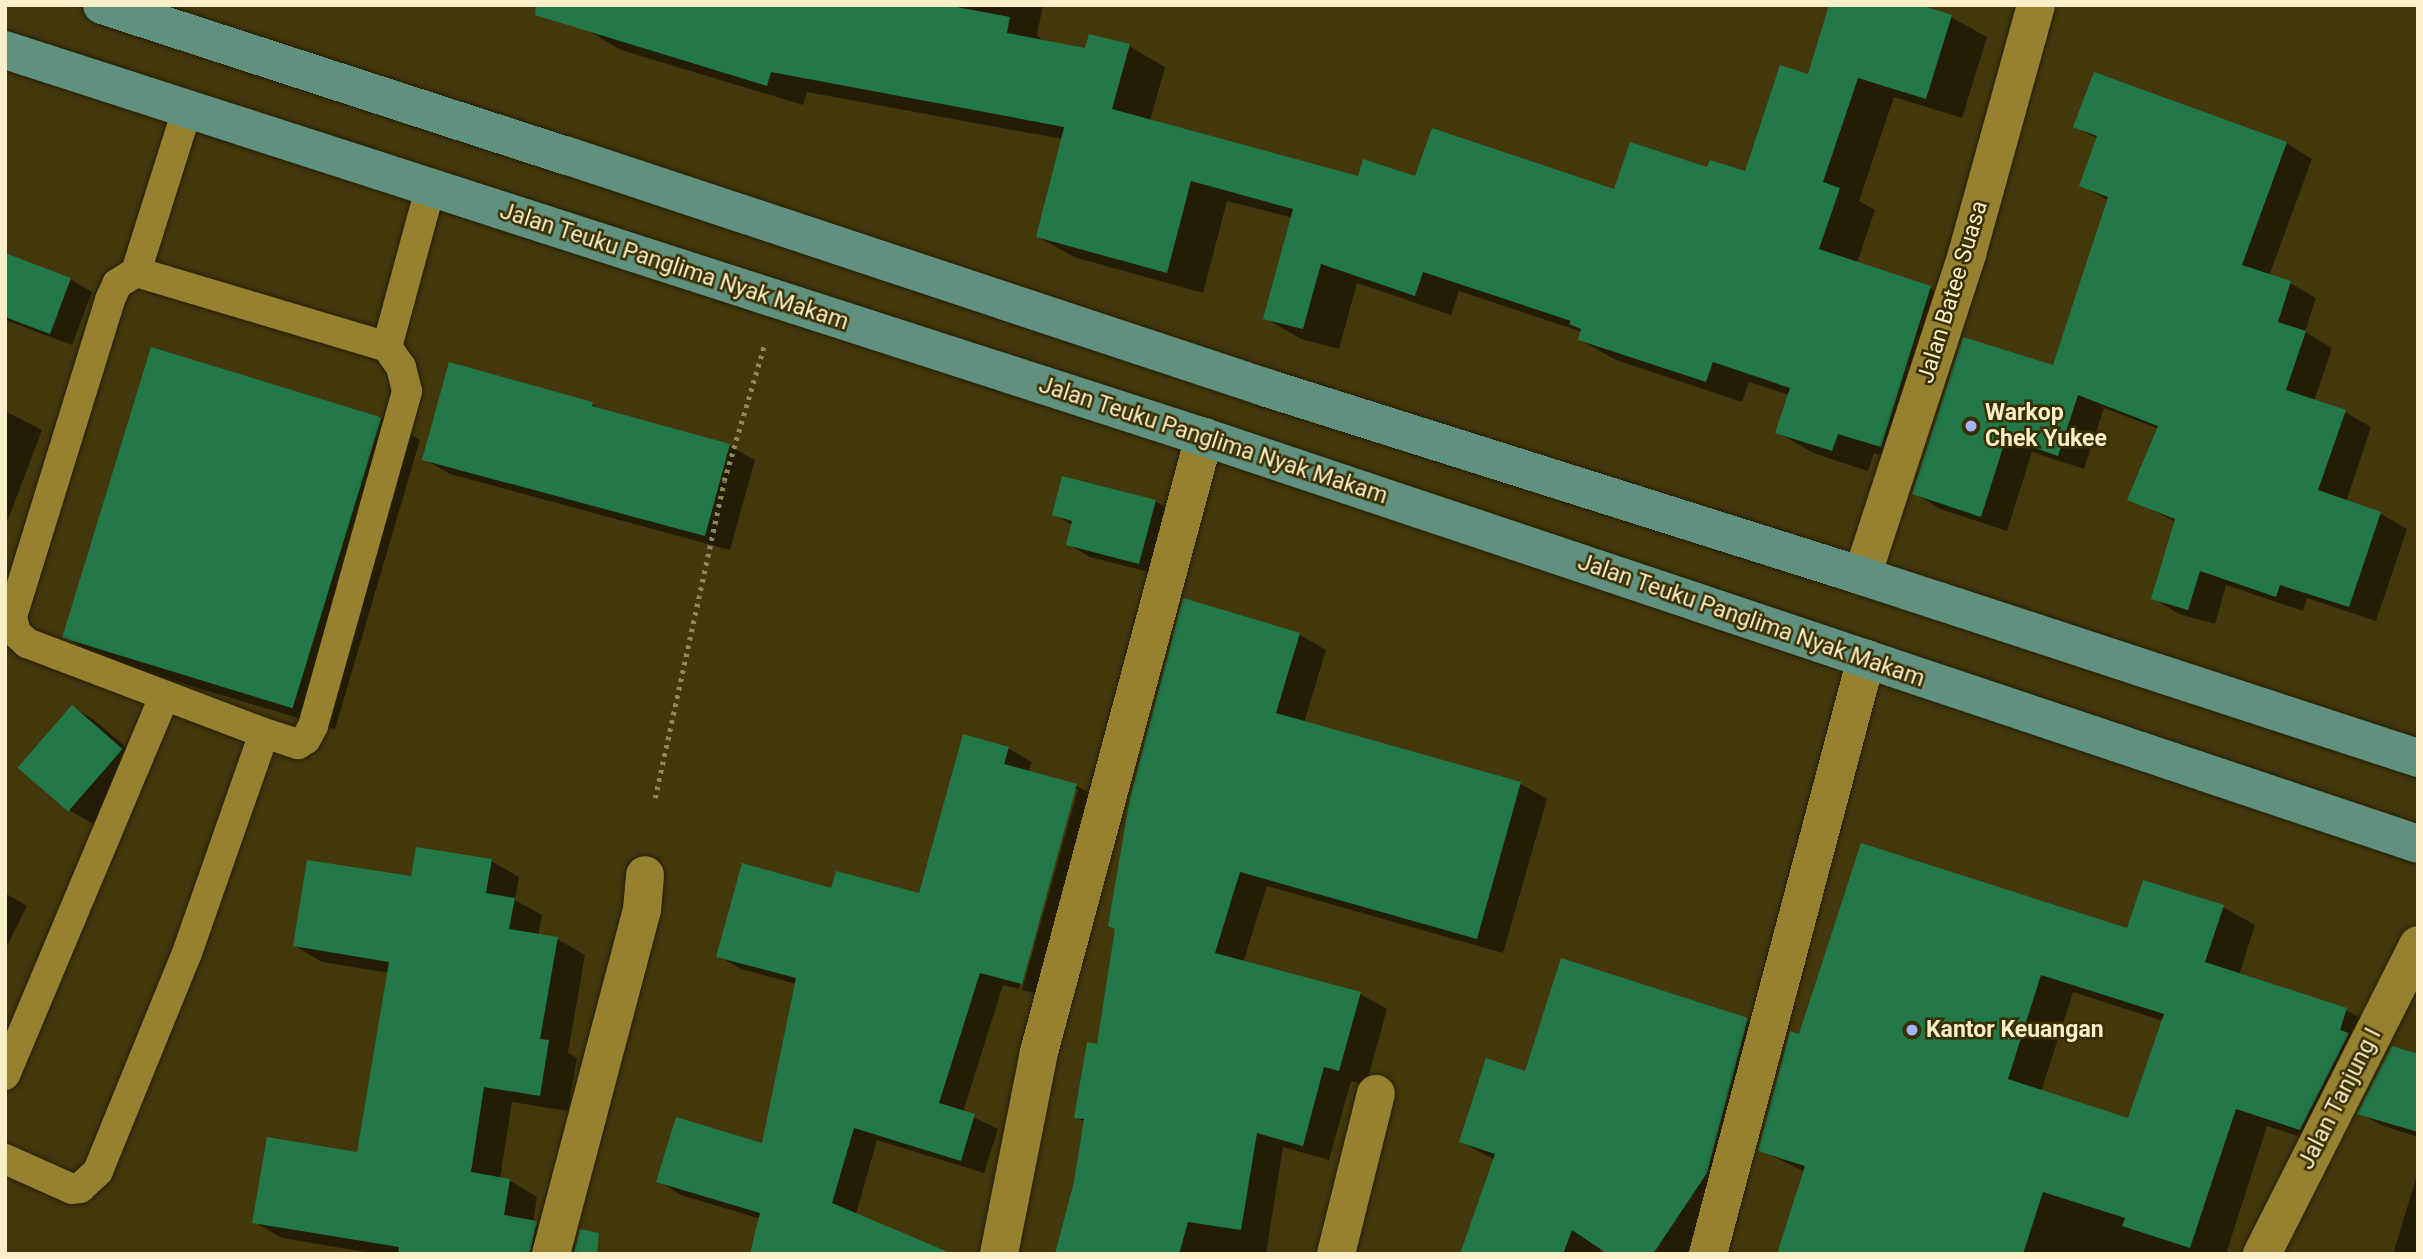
<!DOCTYPE html>
<style>
body{margin:0}
#map{position:relative;width:2423px;height:1259px;overflow:hidden;background:#43380c;font-family:Roboto,sans-serif}
div>[style]{position:absolute}
.shadow>*{inset:0;background:#0007}
.building>*{inset:0;background:#227849;transform-origin:0 0}
.path>*{height:4.5px;margin-top:-2.25px;transform-origin:0;background:repeating-linear-gradient(90deg,#91865c 0 3.5px,transparent 0 8.5px)}
.roads{filter:drop-shadow(0 0 2px #261f06) drop-shadow(0 0 2px #261f06)}
.lane>*{height:30px;margin:-15px;padding:0 15px;transform-origin:15px;border-radius:15px;background:#958130}
.street>*{height:38px;margin:-19px;padding:0 19px;transform-origin:19px;border-radius:19px;background:#958130}
.primary>*{height:38px;margin:-19px;padding:0 19px;transform-origin:19px;border-radius:19px;background:#5f917e}
.dots>*{width:19px;height:19px;translate:-50% -50%;box-sizing:border-box;border:4px solid #382e00;border-radius:50%}
span{translate:-50% -50%;white-space:nowrap;text-align:center;line-height:1.15;-webkit-text-stroke:5px #382e00;paint-order:stroke}
.street-label{font-size:23px;color:#f9efc8}
.poi-label{font-size:23px;color:#f9efc8;font-weight:700}
.left{translate:0 -50%;text-align:left}
.frame{position:absolute;inset:0;border:7px solid #f9efc8;pointer-events:none}
</style>
<div id="map">
<div class="shadow">
<i style="clip-path:polygon(593px 5px,1043px 5px,1037px 35px,1045px 42px,1086px 50px,1129px 46px,1165px 67px,1150px 121px,1359px 178px,1616px 191px,1708px 170px,1746px 174px,1809px 76px,1831px 5px,1924px 5px,1923px 8px,1951px 17px,1987px 37px,1962px 118px,1894px 97px,1859px 201px,1875px 210px,1857px 263px,1930px 288px,1966px 308px,1917px 466px,1874px 453px,1868px 471px,1813px 453px,1777px 432px,1789px 395px,1749px 382px,1742px 402px,1616px 360px,1580px 340px,1582px 332px,1459px 291px,1451px 315px,1357px 283px,1339px 349px,1301px 339px,1265px 318px,1293px 218px,1227px 201px,1203px 293px,1074px 257px,1038px 237px,1062px 139px,807px 92px,803px 105px,621px 50px,585px 29px)"></i>
<i style="clip-path:polygon(2075px 126px,2286px 143px,2312px 159px,2269px 276px,2290px 283px,2316px 298px,2305px 332px,2332px 348px,2314px 401px,2345px 412px,2371px 427px,2346px 502px,2381px 514px,2407px 529px,2376px 621px,2307px 598px,2303px 611px,2226px 585px,2215px 624px,2179px 614px,2153px 598px,2176px 522px,2130px 499px,2159px 429px,2104px 408px,2084px 469px,2032px 452px,2007px 531px,1940px 509px,1914px 493px,2054px 367px,2109px 201px,2081px 185px,2098px 139px)"></i>
<i style="clip-path:polygon(5px 255px,70px 279px,92px 292px,72px 345px,5px 320px)"></i>
<i style="clip-path:polygon(592px 404px,606px 412px,729px 446px,755px 460px,730px 550px,450px 474px,424px 459px)"></i>
<i style="clip-path:polygon(5px 411px,42px 430px,8px 520px,5px 519px)"></i>
<i style="clip-path:polygon(381px 417px,420px 440px,335px 729px,104px 660px,65px 637px)"></i>
<i style="clip-path:polygon(1155px 501px,1176px 514px,1161px 575px,1090px 557px,1068px 544px,1073px 526px,1054px 514px)"></i>
<i style="clip-path:polygon(1185px 600px,1300px 635px,1326px 650px,1304px 723px,1521px 784px,1547px 799px,1503px 953px,1267px 886px,1243px 963px,1360px 994px,1387px 1009px,1366px 1085px,1351px 1081px,1329px 1160px,1283px 1147px,1266px 1254px,1057px 1254px,1075px 1183px,1085px 1122px,1076px 1117px,1098px 1046px)"></i>
<i style="clip-path:polygon(72px 707px,94px 720px,144px 762px,94px 824px,72px 812px,21px 768px)"></i>
<i style="clip-path:polygon(1008px 748px,1032px 762px,1028px 773px,1077px 786px,1100px 799px,1045px 996px,1022px 990px,1078px 789px,1074px 789px,1019px 989px,1003px 985px,963px 1112px,998px 1129px,984px 1173px,877px 1140px,856px 1214px,953px 1254px,752px 1254px,761px 1219px,681px 1195px,658px 1181px,763px 1145px,797px 984px,741px 969px,718px 956px,832px 890px,921px 895px)"></i>
<i style="clip-path:polygon(491px 861px,519px 877px,515px 900px,542px 915px,538px 936px,557px 939px,585px 955px,568px 1053px,577px 1058px,568px 1111px,512px 1102px,500px 1179px,509px 1180px,537px 1197px,533px 1223px,560px 1238px,557px 1254px,377px 1254px,282px 1238px,254px 1222px,359px 1154px,389px 973px,322px 962px,295px 946px,413px 878px)"></i>
<i style="clip-path:polygon(5px 893px,27px 906px,5px 950px)"></i>
<i style="clip-path:polygon(evenodd,2223px 907px,2255px 925px,2239px 975px,2346px 1010px,2378px 1028px,2332px 1147px,2267px 1126px,2226px 1254px,1778px 1254px,1805px 1172px,1760px 1150px,1800px 1037px,2128px 930px,2223px 907px,2073px 992px,2163px 1021px,2129px 1120px,2041px 1092px,2073px 992px)"></i>
<i style="clip-path:polygon(1747px 1020px,1778px 1037px,1695px 1254px,1611px 1254px,1602px 1247px,1599px 1254px,1462px 1254px,1495px 1160px,1461px 1142px,1526px 1073px)"></i>
<i style="clip-path:polygon(2418px 1056px,2418px 1137px,2381px 1125px,2360px 1113px)"></i>
<i style="clip-path:polygon(2418px 1172px,2418px 1254px,2393px 1254px)"></i>
</div>
<div class="building">
<i style="clip-path:polygon(536px 5px,946px 5px,1010px 17px,1007px 33px,1085px 48px,1089px 34px,1130px 44px,1112px 109px,1358px 176px,1363px 159px,1415px 176px,1432px 128px,1614px 189px,1630px 142px,1707px 167px,1710px 160px,1745px 171px,1780px 65px,1808px 74px,1829px 5px,1920px 5px,1952px 15px,1926px 99px,1858px 78px,1823px 182px,1840px 188px,1819px 249px,1931px 286px,1881px 447px,1838px 434px,1832px 451px,1775px 433px,1790px 388px,1713px 362px,1706px 382px,1578px 340px,1581px 329px,1569px 324px,1571px 321px,1423px 272px,1415px 296px,1321px 264px,1303px 329px,1263px 319px,1293px 209px,1191px 181px,1167px 273px,1036px 237px,1064px 127px,771px 72px,767px 86px,535px 15px)"></i>
<i style="clip-path:polygon(2094px 72px,2287px 142px,2242px 265px,2291px 281px,2278px 322px,2306px 331px,2286px 390px,2346px 410px,2318px 490px,2381px 512px,2349px 607px,2280px 585px,2276px 597px,2200px 571px,2188px 610px,2151px 599px,2175px 519px,2127px 500px,2158px 426px,2078px 395px,2058px 456px,2006px 438px,1981px 517px,1912px 494px,1963px 337px,2053px 365px,2108px 197px,2079px 186px,2097px 136px,2073px 127px)"></i>
<i style="clip-path:polygon(5px 253px,71px 278px,50px 334px,5px 317px)"></i>
<i style="left:151px;top:347px;width:241px;height:304px;rotate:17deg"></i>
<i style="clip-path:polygon(449px 362px,593px 402px,592px 406px,730px 444px,705px 536px,422px 460px)"></i>
<i style="clip-path:polygon(1062px 476px,1156px 500px,1139px 564px,1066px 545px,1072px 521px,1052px 515px)"></i>
<i style="clip-path:polygon(1183px 598px,1300px 633px,1276px 713px,1521px 782px,1477px 939px,1240px 872px,1215px 953px,1361px 992px,1339px 1071px,1324px 1067px,1303px 1146px,1257px 1133px,1241px 1230px,1188px 1222px,1179px 1254px,1055px 1254px,1074px 1182px,1084px 1119px,1074px 1118px,1087px 1042px,1097px 1044px,1115px 929px,1108px 926px,1130px 798px)"></i>
<i style="left:72px;top:705px;width:67px;height:83px;rotate:41deg"></i>
<i style="clip-path:polygon(963px 734px,1009px 747px,1004px 764px,1077px 784px,1022px 984px,980px 973px,939px 1103px,975px 1114px,961px 1161px,854px 1128px,832px 1203px,953px 1254px,750px 1254px,760px 1213px,656px 1182px,676px 1117px,762px 1143px,796px 978px,716px 957px,742px 863px,831px 888px,836px 871px,919px 893px)"></i>
<i style="clip-path:polygon(evenodd,1861px 843px,2127px 928px,2143px 880px,2224px 905px,2205px 962px,2347px 1008px,2340px 1030px,2349px 1033px,2300px 1130px,2236px 1109px,2190px 1248px,2122px 1226px,2125px 1218px,2043px 1192px,2023px 1254px,1777px 1254px,1805px 1166px,1758px 1151px,1790px 1031px,1799px 1034px,1861px 843px,2041px 975px,2164px 1014px,2128px 1118px,2008px 1079px,2041px 975px)"></i>
<i style="clip-path:polygon(416px 847px,492px 859px,486px 893px,515px 898px,509px 929px,558px 937px,540px 1039px,549px 1040px,540px 1096px,484px 1087px,471px 1172px,510px 1179px,504px 1215px,537px 1221px,530px 1254px,398px 1254px,399px 1247px,252px 1223px,267px 1137px,357px 1152px,389px 962px,293px 946px,307px 860px,411px 876px)"></i>
<i style="clip-path:polygon(1561px 958px,1748px 1018px,1707px 1173px,1653px 1254px,1608px 1254px,1572px 1230px,1563px 1254px,1460px 1254px,1495px 1154px,1459px 1142px,1486px 1058px,1525px 1071px)"></i>
<i style="clip-path:polygon(2392px 1046px,2418px 1054px,2418px 1132px,2357px 1114px)"></i>
<i style="clip-path:polygon(580px 1229px,599px 1233px,597px 1254px,574px 1254px)"></i>
</div>
<div class="path">
<i style="left:655px;top:798px;width:324px;rotate:-77.7deg"></i>
<i style="left:724px;top:481px;width:144px;rotate:-73.5deg"></i>
</div>
<div class="roads">
<div class="lane">
<i style="left:187px;top:110px;width:170px;rotate:107.5deg"></i>
<i style="left:136px;top:272px;width:22px;rotate:148deg"></i>
<i style="left:117px;top:284px;width:17px;rotate:114deg"></i>
<i style="left:110px;top:300px;width:332px;rotate:107.2deg"></i>
<i style="left:12px;top:617px;width:16px;rotate:76deg"></i>
<i style="left:16px;top:633px;width:15px;rotate:42deg"></i>
<i style="left:27px;top:643px;width:254px;rotate:20.8deg"></i>
<i style="left:136px;top:272px;width:262px;rotate:16.6deg"></i>
<i style="left:5px;top:1075px;width:410px;rotate:-67.2deg"></i>
<i style="left:5px;top:1159px;width:73px;rotate:24.1deg"></i>
<i style="left:72px;top:1189px;width:8px;rotate:-7deg"></i>
<i style="left:80px;top:1188px;width:25px;rotate:-43deg"></i>
<i style="left:98px;top:1171px;width:235px;rotate:-67.8deg"></i>
<i style="left:187px;top:953px;width:233px;rotate:-70.7deg"></i>
<i style="left:264px;top:733px;width:36px;rotate:18deg"></i>
<i style="left:298px;top:744px;width:9px;rotate:-32deg"></i>
<i style="left:306px;top:739px;width:15px;rotate:-62deg"></i>
<i style="left:313px;top:726px;width:348px;rotate:-74.3deg"></i>
<i style="left:407px;top:391px;width:25px;rotate:-104deg"></i>
<i style="left:401px;top:367px;width:24px;rotate:-125deg"></i>
<i style="left:387px;top:347px;width:164px;rotate:-74.8deg"></i>
</div>
<div class="street">
<i style="left:1862px;top:576px;width:339px;rotate:-71.9deg"></i>
<i style="left:1967px;top:254px;width:258px;rotate:-74.5deg"></i>
<i style="left:551px;top:1254px;width:356px;rotate:-75.2deg"></i>
<i style="left:642px;top:910px;width:35px;rotate:-85deg"></i>
<i style="left:999px;top:1254px;width:206px;rotate:-78.8deg"></i>
<i style="left:1039px;top:1052px;width:637px;rotate:-74.98deg"></i>
<i style="left:1336px;top:1254px;width:165px;rotate:-76deg"></i>
<i style="left:1708px;top:1254px;width:616px;rotate:-75.13deg"></i>
<i style="left:2262px;top:1254px;width:346px;rotate:-63.2deg"></i>
</div>
<div class="primary">
<i style="left:102px;top:5px;width:487px;rotate:18deg"></i>
<i style="left:565px;top:155px;width:740px;rotate:18.36deg"></i>
<i style="left:1267px;top:388px;width:624px;rotate:17.53deg"></i>
<i style="left:1862px;top:576px;width:585px;rotate:18.13deg"></i>
<i style="left:5px;top:50px;width:1260px;rotate:17.89deg"></i>
<i style="left:1204px;top:437px;width:1280px;rotate:18.53deg"></i>
</div>
</div>
<div class="dots">
<i style="left:1971px;top:426px;background:#a3b2fd"></i>
<i style="left:1912px;top:1030px;background:#a3b2fd"></i>
</div>
<div class="street-label">
<span style="left:674px;top:267px;rotate:18deg">Jalan Teuku Panglima Nyak Makam</span>
<span style="left:1953px;top:292px;rotate:-73deg">Jalan Batee Suasa</span>
<span style="left:1213px;top:441px;rotate:18deg">Jalan Teuku Panglima Nyak Makam</span>
<span style="left:1751px;top:621px;rotate:19deg">Jalan Teuku Panglima Nyak Makam</span>
<span style="left:2340px;top:1099px;rotate:-63deg">Jalan Tanjung I</span>
</div>
<div class="poi-label">
<span class="left" style="left:1985px;top:426px">Warkop<br>Chek Yukee</span>
<span class="left" style="left:1926px;top:1030px">Kantor Keuangan</span>
</div>
<div class="frame"></div>
</div>
